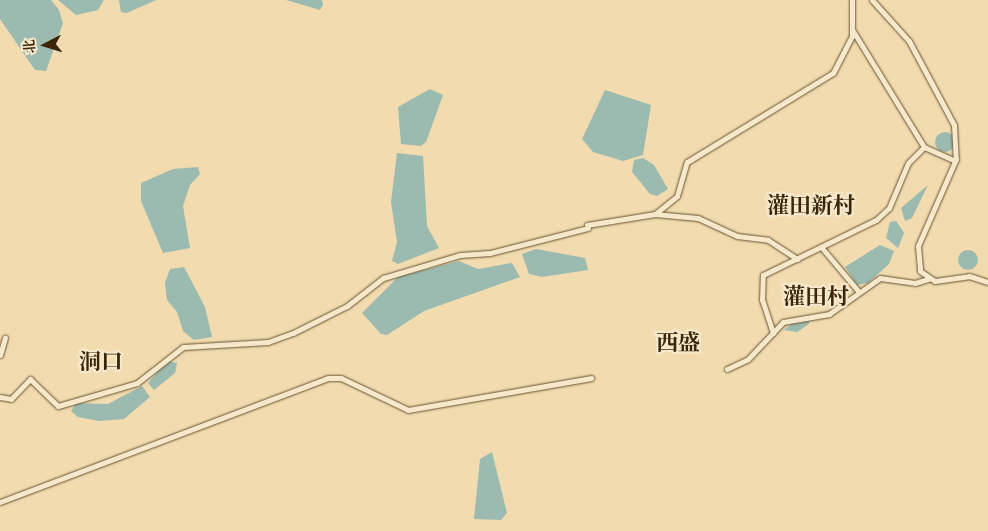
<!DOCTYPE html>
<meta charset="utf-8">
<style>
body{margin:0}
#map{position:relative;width:988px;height:531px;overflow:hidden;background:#f1dbaf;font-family:"IM FELL DW Pica","Noto Serif SC",serif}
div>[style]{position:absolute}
.water>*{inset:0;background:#9bbab0}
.round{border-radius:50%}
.roads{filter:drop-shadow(0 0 1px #685332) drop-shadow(0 0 1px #685332)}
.street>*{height:5px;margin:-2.5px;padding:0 2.5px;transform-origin:2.5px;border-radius:2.5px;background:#f6e8cb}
span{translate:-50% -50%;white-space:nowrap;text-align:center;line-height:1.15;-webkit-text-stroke:4.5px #f6e8cb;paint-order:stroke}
.quarter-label{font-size:22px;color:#3b2608;font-weight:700}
.north{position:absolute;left:20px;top:20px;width:50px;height:50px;-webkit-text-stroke:4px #f6e8cb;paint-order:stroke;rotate:265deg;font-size:14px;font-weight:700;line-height:20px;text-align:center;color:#3b2608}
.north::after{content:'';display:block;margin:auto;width:18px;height:22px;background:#3b2608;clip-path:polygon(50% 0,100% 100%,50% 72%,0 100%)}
</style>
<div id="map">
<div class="water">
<i style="clip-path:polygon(0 0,51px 0,59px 10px,63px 23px,46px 71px,35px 70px,0 19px)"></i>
<i style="clip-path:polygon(58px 0,104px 0,98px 10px,76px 15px)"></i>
<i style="clip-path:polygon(119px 0,156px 0,127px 13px,121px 12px)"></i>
<i style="clip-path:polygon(286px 0,322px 0,323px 5px,320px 10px)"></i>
<i style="clip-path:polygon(430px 89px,443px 95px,426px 142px,421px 146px,401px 144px,398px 107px)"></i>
<i style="clip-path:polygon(605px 90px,651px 105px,643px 155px,623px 161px,593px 152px,582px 139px)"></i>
<i class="round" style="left:935px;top:132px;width:20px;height:20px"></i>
<i style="clip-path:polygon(397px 153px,423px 156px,427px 226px,439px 248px,398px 264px,392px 261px,397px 242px,391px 202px)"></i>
<i style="clip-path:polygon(634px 160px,643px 158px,654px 165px,668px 189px,657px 196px,650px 194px,632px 172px)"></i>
<i style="clip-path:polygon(198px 167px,200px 174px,190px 185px,183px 206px,190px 248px,163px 253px,141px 201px,141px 183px,173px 169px)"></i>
<i style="clip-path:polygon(928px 185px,912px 218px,905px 221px,901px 208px)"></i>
<i style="clip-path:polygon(896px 221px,904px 233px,898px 248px,886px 238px,890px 222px)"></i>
<i style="clip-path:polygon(880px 245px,894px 251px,889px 264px,868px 283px,857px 285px,845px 267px)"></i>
<i style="clip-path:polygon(536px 249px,585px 258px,588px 270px,542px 277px,529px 274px,522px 254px)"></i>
<i class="round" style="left:958px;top:250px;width:20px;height:20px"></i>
<i style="clip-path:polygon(459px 261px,478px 269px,512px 263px,520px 277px,424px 311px,387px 335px,381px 334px,362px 313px,398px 277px)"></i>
<i style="clip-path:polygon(184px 267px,205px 307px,212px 337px,194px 340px,183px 331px,177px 312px,167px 300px,165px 283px,170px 269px)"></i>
<i style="clip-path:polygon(797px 320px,809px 320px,809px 324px,797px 332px,784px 330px)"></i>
<i style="clip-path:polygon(167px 361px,177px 363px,175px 373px,154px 390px,148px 383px)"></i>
<i style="clip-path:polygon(142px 386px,150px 397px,124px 419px,99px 421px,78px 417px,71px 411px,76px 403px,108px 404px)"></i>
<i style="clip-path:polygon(492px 452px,507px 513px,501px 520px,474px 519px,480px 459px)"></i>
</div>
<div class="roads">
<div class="street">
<i style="left:872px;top:0;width:55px;rotate:47.9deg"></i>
<i style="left:909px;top:41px;width:95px;rotate:61.8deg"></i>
<i style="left:954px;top:125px;width:34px;rotate:87deg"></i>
<i style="left:956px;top:159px;width:95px;rotate:113.6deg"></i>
<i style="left:918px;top:246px;width:25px;rotate:85deg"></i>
<i style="left:920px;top:271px;width:18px;rotate:34deg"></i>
<i style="left:935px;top:281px;width:34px;rotate:-8deg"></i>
<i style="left:969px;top:276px;width:20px;rotate:18deg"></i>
<i style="left:853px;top:31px;width:136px;rotate:58.5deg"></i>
<i style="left:924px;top:147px;width:34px;rotate:24deg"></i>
<i style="left:655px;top:214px;width:43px;rotate:5.3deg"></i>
<i style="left:698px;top:218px;width:43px;rotate:24.8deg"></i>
<i style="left:737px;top:236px;width:31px;rotate:7deg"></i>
<i style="left:768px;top:240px;width:35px;rotate:33deg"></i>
<i style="left:587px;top:225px;width:69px;rotate:-9.2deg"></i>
<i style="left:655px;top:214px;width:28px;rotate:-39deg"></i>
<i style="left:677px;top:196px;width:35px;rotate:-74deg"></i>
<i style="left:687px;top:162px;width:171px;rotate:-31.4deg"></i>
<i style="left:833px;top:73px;width:42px;rotate:-62.8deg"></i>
<i style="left:852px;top:36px;width:36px;rotate:-90deg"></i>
<i style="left:822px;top:248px;width:57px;rotate:49.9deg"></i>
<i style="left:773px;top:333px;width:35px;rotate:-108deg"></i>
<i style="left:762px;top:300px;width:25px;rotate:-88deg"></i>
<i style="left:763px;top:275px;width:126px;rotate:-26deg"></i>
<i style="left:876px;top:220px;width:18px;rotate:-43deg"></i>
<i style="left:889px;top:208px;width:49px;rotate:-67.1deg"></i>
<i style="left:908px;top:163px;width:23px;rotate:-45deg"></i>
<i style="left:0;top:355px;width:18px;rotate:-74deg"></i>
<i style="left:727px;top:369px;width:23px;rotate:-25deg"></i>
<i style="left:748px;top:359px;width:51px;rotate:-46.6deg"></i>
<i style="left:783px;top:322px;width:47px;rotate:-9.9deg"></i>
<i style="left:829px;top:314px;width:62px;rotate:-35.2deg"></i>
<i style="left:880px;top:278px;width:35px;rotate:8deg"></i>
<i style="left:915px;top:283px;width:14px;rotate:-17deg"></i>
<i style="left:0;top:397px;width:11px;rotate:10deg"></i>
<i style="left:11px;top:399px;width:28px;rotate:-46deg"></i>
<i style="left:30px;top:379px;width:39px;rotate:44deg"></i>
<i style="left:58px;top:406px;width:82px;rotate:-16.2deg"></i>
<i style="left:137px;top:383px;width:58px;rotate:-38deg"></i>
<i style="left:183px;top:347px;width:85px;rotate:-3.4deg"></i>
<i style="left:268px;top:342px;width:27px;rotate:-20deg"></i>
<i style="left:293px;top:333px;width:60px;rotate:-26.6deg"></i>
<i style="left:347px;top:306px;width:46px;rotate:-37.9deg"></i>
<i style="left:383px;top:278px;width:80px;rotate:-16.6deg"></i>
<i style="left:460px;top:255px;width:30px;rotate:-4deg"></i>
<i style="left:490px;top:253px;width:101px;rotate:-14.3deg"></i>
<i style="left:0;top:502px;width:351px;rotate:-20.7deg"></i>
<i style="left:328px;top:378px;width:13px"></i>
<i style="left:341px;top:378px;width:74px;rotate:25.5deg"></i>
<i style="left:408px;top:410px;width:186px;rotate:-9.9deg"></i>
</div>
</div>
<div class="quarter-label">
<span style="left:811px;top:207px">灌田新村</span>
<span style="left:816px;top:298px">灌田村</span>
<span style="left:678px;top:344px">西盛</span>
<span style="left:101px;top:363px">洞口</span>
</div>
<div class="north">北</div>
</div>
